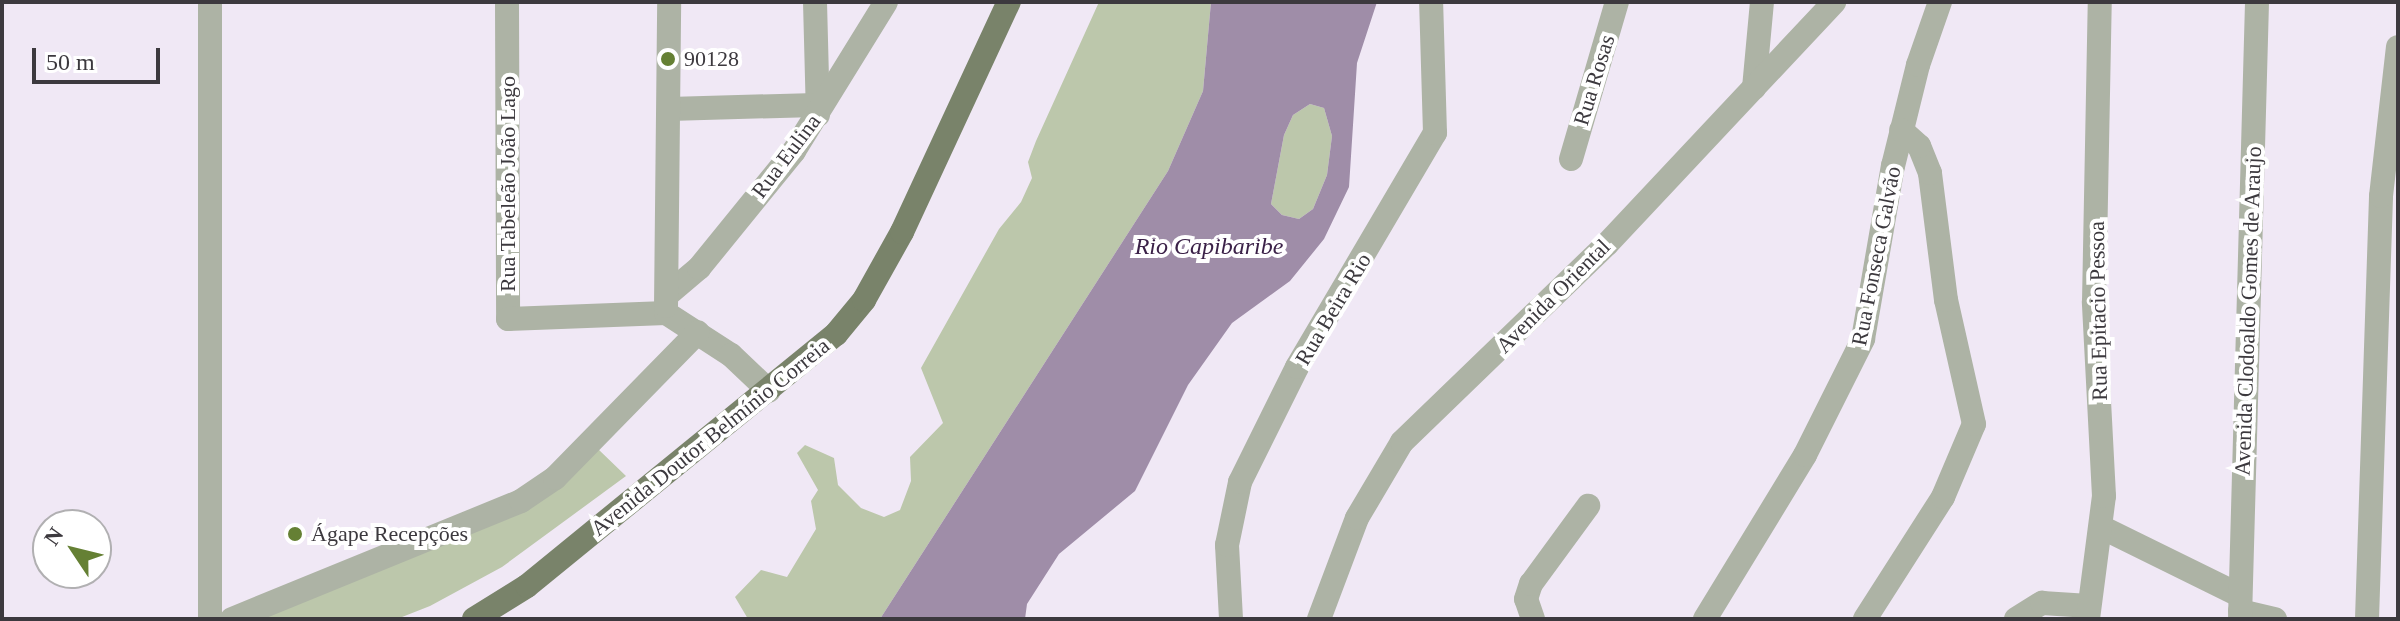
<!DOCTYPE html>
<meta charset="utf-8">
<style>
body{margin:0}
#map{position:relative;width:2400px;height:621px;overflow:hidden;background:#f0e8f5;font-family:Georgia,serif}
div>[style]{position:absolute}
.green>*{inset:0;background:#bcc7ab}
.water>*{inset:0;background:#9f8da8}
.minor>*{height:24px;margin:-12px;padding:0 12px;transform-origin:12px;border-radius:12px;background:#adb3a5}
.major>*{height:24px;margin:-12px;padding:0 12px;transform-origin:12px;border-radius:12px;background:#79836a}
.dots>*{width:22px;height:22px;translate:-50% -50%;box-sizing:border-box;border:4px solid #fff;border-radius:50%}
span{translate:-50% -50%;white-space:nowrap;text-align:center;line-height:1.15;-webkit-text-stroke:8px #fff;paint-order:stroke}
.poi-label{font-size:22px;color:#3c393e}
.left{translate:0 -50%;text-align:left}
.street-label{font-size:22px;color:#3c393e}
.water-label{font-size:24px;color:#3b2148;font-style:italic}
.frame{position:absolute;inset:0;border:4px solid #3c393e;pointer-events:none}
.north{position:absolute;left:32px;top:509px;width:80px;height:80px;box-sizing:border-box;background:#fff;border:2px solid #b1b0b2;border-radius:50%;rotate:305deg;font-size:22px;font-weight:700;line-height:32px;text-align:center;color:#3c393e}
.north::after{content:'';display:block;margin:auto;width:28px;height:36px;background:#658034;clip-path:polygon(50% 0,100% 100%,50% 72%,0 100%)}
.scale{position:absolute;left:32px;top:48px;width:128px;height:36px;box-sizing:border-box;border:4px solid #3c393e;border-top:0;padding-left:10px;font-size:24px;line-height:28px;white-space:nowrap;color:#3c393e;-webkit-text-stroke:6px #fff;paint-order:stroke}
</style>
<div id="map">
<div class="green">
<i style="clip-path:polygon(1099px 2px,1211px 2px,1203px 91px,1168px 171px,880px 619px,748px 619px,735px 597px,761px 570px,787px 577px,816px 529px,811px 501px,818px 490px,797px 453px,805px 445px,834px 458px,838px 485px,861px 508px,884px 517px,900px 510px,911px 481px,910px 457px,943px 423px,921px 368px,999px 229px,1021px 202px,1032px 178px,1028px 162px,1036px 141px)"></i>
<i style="clip-path:polygon(1310px 104px,1324px 108px,1332px 136px,1327px 175px,1313px 209px,1299px 219px,1282px 215px,1271px 204px,1284px 135px,1293px 115px)"></i>
<i style="clip-path:polygon(598px 449px,626px 476px,502px 567px,430px 606px,397px 619px,249px 619px,421px 553px)"></i>
</div>
<div class="water">
<i style="clip-path:polygon(evenodd,1211px 2px,1377px 2px,1357px 63px,1349px 187px,1324px 239px,1290px 281px,1232px 323px,1188px 385px,1135px 491px,1059px 554px,1027px 604px,1025px 619px,880px 619px,1168px 171px,1203px 91px,1211px 2px,1310px 104px,1324px 108px,1332px 136px,1327px 175px,1313px 209px,1299px 219px,1282px 215px,1271px 204px,1284px 135px,1293px 115px,1310px 104px)"></i>
</div>
<div class="minor">
<i style="left:507px;top:2px;width:317px;rotate:89.8deg"></i>
<i style="left:508px;top:319px;width:158px;rotate:-2.2deg"></i>
<i style="left:666px;top:313px;width:77px;rotate:32.9deg"></i>
<i style="left:731px;top:355px;width:52px;rotate:43.5deg"></i>
<i style="left:815px;top:2px;width:113px;rotate:88.5deg"></i>
<i style="left:1754px;top:88px;width:86px;rotate:-84.7deg"></i>
<i style="left:669px;top:109px;width:147px;rotate:-1.6deg"></i>
<i style="left:1571px;top:159px;width:164px;rotate:-73.7deg"></i>
<i style="left:667px;top:295px;width:42px;rotate:-40.2deg"></i>
<i style="left:699px;top:268px;width:151px;rotate:-50.9deg"></i>
<i style="left:794px;top:151px;width:175px;rotate:-58.3deg"></i>
<i style="left:666px;top:306px;width:304px;rotate:-89.4deg"></i>
<i style="left:2103px;top:528px;width:152px;rotate:26.2deg"></i>
<i style="left:2240px;top:611px;width:36px;rotate:13deg"></i>
<i style="left:210px;top:619px;width:617px;rotate:-90deg"></i>
<i style="left:232px;top:619px;width:312px;rotate:-22.2deg"></i>
<i style="left:521px;top:501px;width:41px;rotate:-34.1deg"></i>
<i style="left:555px;top:478px;width:204px;rotate:-45.6deg"></i>
<i style="left:1231px;top:619px;width:74px;rotate:-93.1deg"></i>
<i style="left:1227px;top:545px;width:64px;rotate:-78.3deg"></i>
<i style="left:1240px;top:482px;width:128px;rotate:-63.6deg"></i>
<i style="left:1297px;top:367px;width:272px;rotate:-59.5deg"></i>
<i style="left:1435px;top:133px;width:131px;rotate:-91.7deg"></i>
<i style="left:1319px;top:619px;width:108px;rotate:-69.4deg"></i>
<i style="left:1357px;top:518px;width:88px;rotate:-59.4deg"></i>
<i style="left:1402px;top:442px;width:285px;rotate:-44deg"></i>
<i style="left:1607px;top:244px;width:332px;rotate:-46.8deg"></i>
<i style="left:1533px;top:619px;width:21px;rotate:-109deg"></i>
<i style="left:1526px;top:599px;width:16px;rotate:-72deg"></i>
<i style="left:1531px;top:584px;width:97px;rotate:-53.8deg"></i>
<i style="left:1705px;top:619px;width:192px;rotate:-58.6deg"></i>
<i style="left:1805px;top:455px;width:130px;rotate:-63.4deg"></i>
<i style="left:1863px;top:339px;width:176px;rotate:-80.2deg"></i>
<i style="left:1893px;top:166px;width:104px;rotate:-76.1deg"></i>
<i style="left:1918px;top:65px;width:67px;rotate:-70.8deg"></i>
<i style="left:1865px;top:619px;width:145px;rotate:-57.4deg"></i>
<i style="left:1943px;top:497px;width:79px;rotate:-67deg"></i>
<i style="left:1974px;top:424px;width:127px;rotate:-102.7deg"></i>
<i style="left:1946px;top:300px;width:128px;rotate:-97.2deg"></i>
<i style="left:1930px;top:173px;width:29px;rotate:-112deg"></i>
<i style="left:1919px;top:146px;width:24px;rotate:-138deg"></i>
<i style="left:2016px;top:619px;width:31px;rotate:-32deg"></i>
<i style="left:2042px;top:603px;width:47px;rotate:3.7deg"></i>
<i style="left:2088px;top:619px;width:124px;rotate:-82.6deg"></i>
<i style="left:2104px;top:496px;width:194px;rotate:-93deg"></i>
<i style="left:2094px;top:302px;width:300px;rotate:-88.9deg"></i>
<i style="left:2240px;top:619px;width:617px;rotate:-88.42deg"></i>
<i style="left:2367px;top:619px;width:423px;rotate:-88.1deg"></i>
<i style="left:2381px;top:196px;width:150px;rotate:-83.5deg"></i>
</div>
<div class="major">
<i style="left:474px;top:619px;width:62px;rotate:-31.9deg"></i>
<i style="left:527px;top:586px;width:399px;rotate:-39.2deg"></i>
<i style="left:836px;top:334px;width:44px;rotate:-50.5deg"></i>
<i style="left:864px;top:300px;width:78px;rotate:-60.8deg"></i>
<i style="left:902px;top:232px;width:254px;rotate:-65.1deg"></i>
</div>
<div class="dots">
<i style="left:668px;top:59px;background:#658034"></i>
<i style="left:295px;top:534px;background:#658034"></i>
</div>
<div class="poi-label">
<span class="left" style="left:684px;top:59px">90128</span>
<span class="left" style="left:311px;top:534px">Ágape Recepções</span>
</div>
<div class="street-label">
<span style="left:1594px;top:80px;rotate:-73deg">Rua Rosas</span>
<span style="left:786px;top:156px;rotate:-53deg">Rua Eulina</span>
<span style="left:508px;top:184px;rotate:-90deg">Rua Tabeleão João Lago</span>
<span style="left:1876px;top:256px;rotate:-79deg">Rua Fonseca Galvão</span>
<span style="left:1553px;top:296px;rotate:-45deg">Avenida Oriental</span>
<span style="left:1333px;top:309px;rotate:-59deg">Rua Beira Rio</span>
<span style="left:2098px;top:311px;rotate:-91deg">Rua Epitacio Pessoa</span>
<span style="left:2248px;top:311px;rotate:-88deg">Avenida Clodoaldo Gomes de Araujo</span>
<span style="left:710px;top:437px;rotate:-39deg">Avenida Doutor Belmínio Correia</span>
</div>
<div class="water-label">
<span style="left:1209px;top:247px">Rio Capibaribe</span>
</div>
<div class="frame"></div>
<div class="north">N</div>
<div class="scale">50 m</div>
</div>
